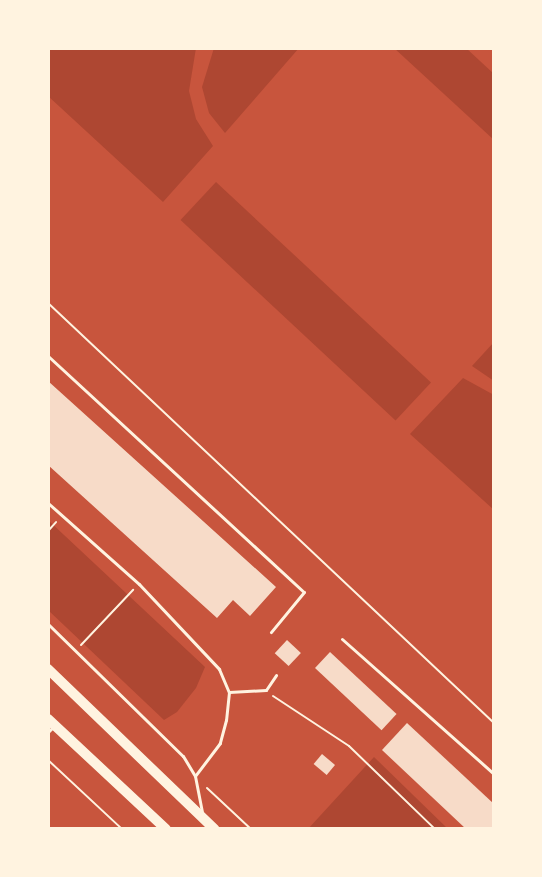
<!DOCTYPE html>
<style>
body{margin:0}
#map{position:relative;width:542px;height:877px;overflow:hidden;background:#c8553d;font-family:Barlow,sans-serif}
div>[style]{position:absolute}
.green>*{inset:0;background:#ae4732;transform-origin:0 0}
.building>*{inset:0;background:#f7dbc8;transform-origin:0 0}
.path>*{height:2px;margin:-1px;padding:0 1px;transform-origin:1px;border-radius:1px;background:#fff3e0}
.service>*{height:3px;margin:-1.5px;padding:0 1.5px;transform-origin:1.5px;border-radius:1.5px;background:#fff3e0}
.trunk>*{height:10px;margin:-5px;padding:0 5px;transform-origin:5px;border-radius:5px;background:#fff3e0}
span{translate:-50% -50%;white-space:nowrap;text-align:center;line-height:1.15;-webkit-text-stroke:4.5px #fff3e0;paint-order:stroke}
.frame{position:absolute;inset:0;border:50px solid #fff3e0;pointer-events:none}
</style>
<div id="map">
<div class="green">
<i style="clip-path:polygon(48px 48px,196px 48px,189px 91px,196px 119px,213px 146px,163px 202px,48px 96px)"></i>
<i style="clip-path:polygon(214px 48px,299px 48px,225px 133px,209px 113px,202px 87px)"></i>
<i style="clip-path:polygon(394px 48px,466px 48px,494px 74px,494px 140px)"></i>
<i style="left:216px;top:182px;width:294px;height:52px;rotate:43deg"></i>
<i style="clip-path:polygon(494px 342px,494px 381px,472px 366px)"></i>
<i style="clip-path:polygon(463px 378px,494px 395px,494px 510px,410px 434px)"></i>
<i style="clip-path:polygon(48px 520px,205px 667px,196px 688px,177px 712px,164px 720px,48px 610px)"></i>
<i style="clip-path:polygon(374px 757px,448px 829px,308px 829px)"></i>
</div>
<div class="building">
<i style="clip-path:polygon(48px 381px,276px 587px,250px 616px,233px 600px,217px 618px,48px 465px)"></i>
<i style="left:287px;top:640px;width:19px;height:18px;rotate:43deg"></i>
<i style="left:330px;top:652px;width:91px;height:22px;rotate:43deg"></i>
<i style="clip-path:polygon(407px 723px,494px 804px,494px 829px,466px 829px,382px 750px)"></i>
<i style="left:322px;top:754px;width:17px;height:13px;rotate:40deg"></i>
</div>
<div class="path">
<i style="left:48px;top:303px;width:613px;rotate:43.28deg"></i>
<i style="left:48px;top:531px;width:12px;rotate:-48deg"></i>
<i style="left:81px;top:645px;width:76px;rotate:-46.6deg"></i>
<i style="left:273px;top:696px;width:91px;rotate:33.3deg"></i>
<i style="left:349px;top:746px;width:120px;rotate:44deg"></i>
<i style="left:48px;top:760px;width:101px;rotate:43deg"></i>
<i style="left:207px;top:788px;width:60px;rotate:43deg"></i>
</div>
<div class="service">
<i style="left:48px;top:356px;width:348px;rotate:42.7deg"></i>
<i style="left:304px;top:592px;width:52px;rotate:129.5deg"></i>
<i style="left:48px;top:503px;width:122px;rotate:41.7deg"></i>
<i style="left:139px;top:584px;width:117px;rotate:46.7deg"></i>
<i style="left:219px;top:669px;width:25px;rotate:67deg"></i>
<i style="left:229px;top:692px;width:28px;rotate:96deg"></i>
<i style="left:226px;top:720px;width:24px;rotate:105deg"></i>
<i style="left:220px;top:743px;width:41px;rotate:127.1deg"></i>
<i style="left:48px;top:624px;width:189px;rotate:44.4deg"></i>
<i style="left:183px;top:756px;width:23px;rotate:59deg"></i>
<i style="left:195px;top:776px;width:36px;rotate:79deg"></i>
<i style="left:342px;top:639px;width:203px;rotate:41.6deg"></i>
<i style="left:229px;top:692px;width:37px;rotate:-3deg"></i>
<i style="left:266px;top:690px;width:18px;rotate:-56deg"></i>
<i style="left:48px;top:732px;width:7px;rotate:-45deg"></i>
</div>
<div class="trunk">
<i style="left:48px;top:669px;width:231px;rotate:43.9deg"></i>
<i style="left:48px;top:719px;width:161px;rotate:43deg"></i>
</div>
<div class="frame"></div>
</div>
